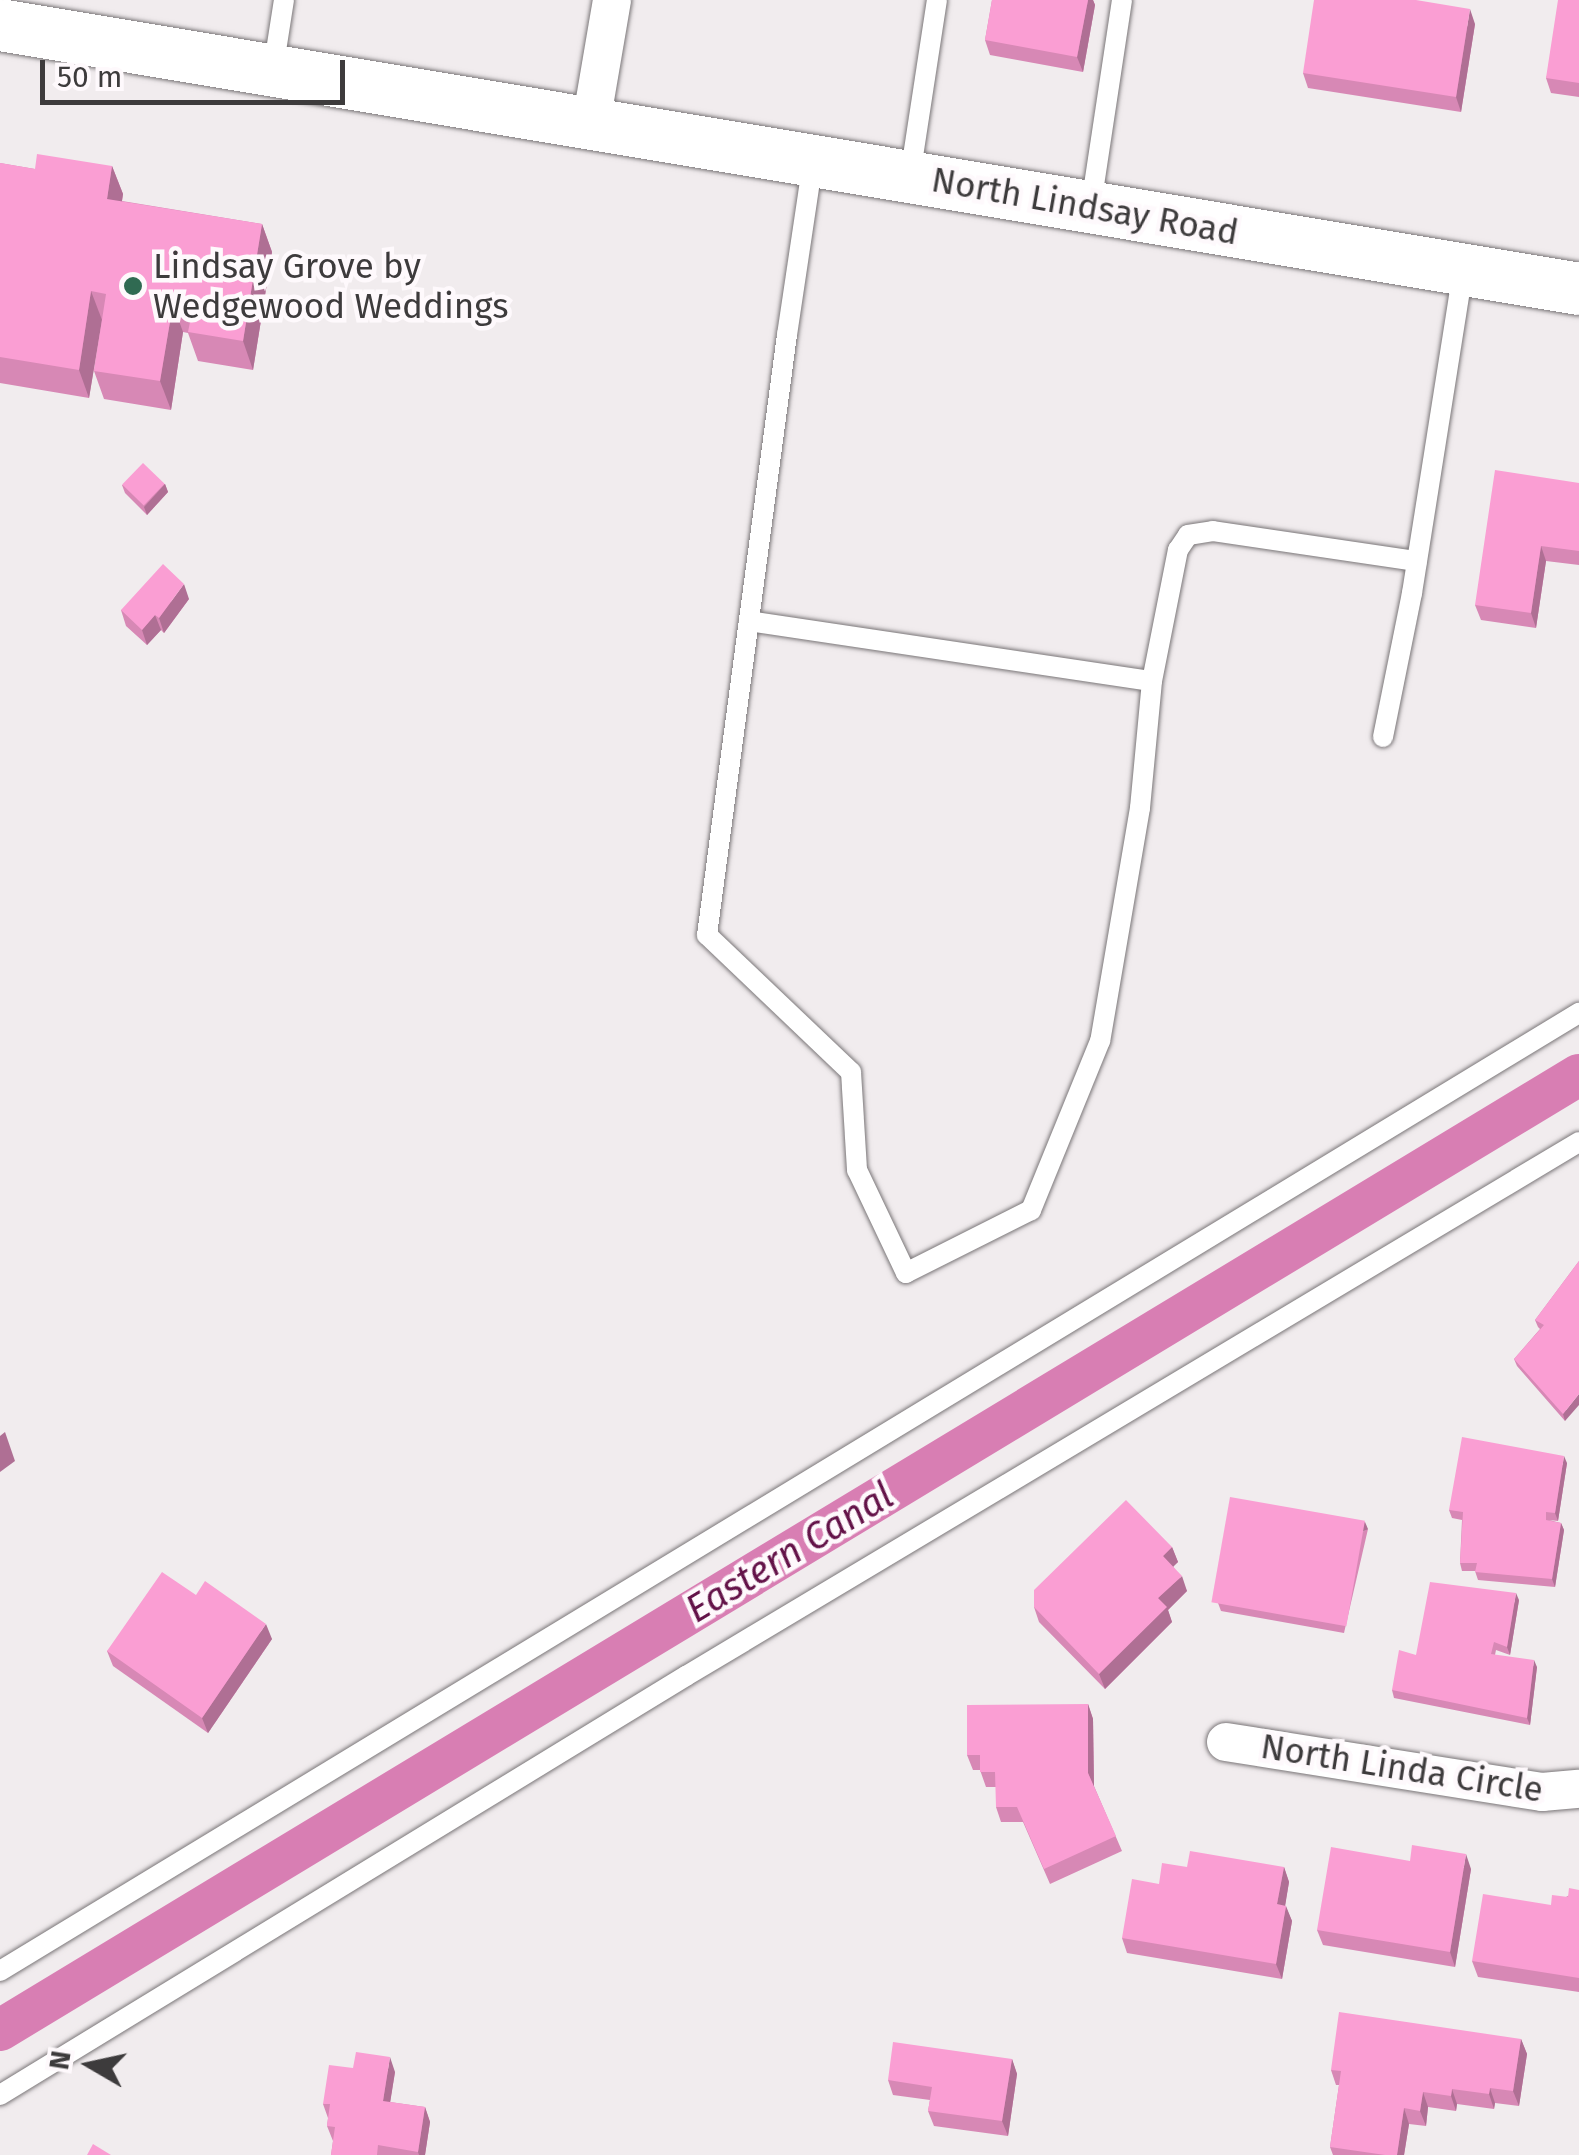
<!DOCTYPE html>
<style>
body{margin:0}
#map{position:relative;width:1579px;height:2155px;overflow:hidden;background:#f1ecee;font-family:"Fira Sans",sans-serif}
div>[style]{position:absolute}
.canal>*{height:42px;margin:-21px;padding:0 21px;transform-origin:21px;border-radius:21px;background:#d87eb3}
.roads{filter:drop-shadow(0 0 2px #7a7678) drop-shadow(0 0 2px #7a7678)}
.lane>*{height:20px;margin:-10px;padding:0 10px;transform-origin:10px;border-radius:10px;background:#fff}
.street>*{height:38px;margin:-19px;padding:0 19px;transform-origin:19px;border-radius:19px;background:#fff}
.secondary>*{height:52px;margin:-26px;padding:0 26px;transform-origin:26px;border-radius:26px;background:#fff}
.wall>*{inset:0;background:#d788b5}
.shaded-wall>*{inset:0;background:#af6f94;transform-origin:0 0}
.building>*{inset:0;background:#fa9ed3;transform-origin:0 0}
.dots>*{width:28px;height:28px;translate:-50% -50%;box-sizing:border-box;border:5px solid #fef9fc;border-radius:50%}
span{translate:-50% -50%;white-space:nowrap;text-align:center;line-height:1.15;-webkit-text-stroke:9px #fef9fc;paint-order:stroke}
.street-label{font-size:35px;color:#3d3b3c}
.poi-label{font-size:35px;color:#3d3b3c}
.left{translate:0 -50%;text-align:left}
.water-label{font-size:38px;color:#631248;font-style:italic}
.north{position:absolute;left:40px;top:2015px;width:100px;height:100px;-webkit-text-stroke:8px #fef9fc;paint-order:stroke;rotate:279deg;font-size:28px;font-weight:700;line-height:40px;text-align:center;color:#3d3b3c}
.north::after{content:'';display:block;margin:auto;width:35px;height:45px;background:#3d3b3c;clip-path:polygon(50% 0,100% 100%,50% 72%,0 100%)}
.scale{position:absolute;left:40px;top:60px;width:305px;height:45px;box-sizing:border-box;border:5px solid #3d3b3c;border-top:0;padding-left:12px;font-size:30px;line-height:35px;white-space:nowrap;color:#3d3b3c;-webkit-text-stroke:8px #fef9fc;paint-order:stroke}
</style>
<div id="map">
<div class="canal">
<i style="left:0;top:2030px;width:1845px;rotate:-31.17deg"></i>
</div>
<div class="roads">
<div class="lane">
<i style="left:273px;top:70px;width:71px;rotate:-81.1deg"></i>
<i style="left:910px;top:176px;width:178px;rotate:-81.3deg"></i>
<i style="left:1091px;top:205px;width:207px;rotate:-81.4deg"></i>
<i style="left:749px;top:621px;width:407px;rotate:8.5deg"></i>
<i style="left:1152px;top:681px;width:128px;rotate:95.4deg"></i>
<i style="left:1140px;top:808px;width:236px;rotate:99.7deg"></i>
<i style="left:1100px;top:1041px;width:183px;rotate:112.2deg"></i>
<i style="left:1031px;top:1210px;width:140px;rotate:153.3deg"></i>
<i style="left:906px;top:1273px;width:114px;rotate:-115.4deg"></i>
<i style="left:857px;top:1170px;width:98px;rotate:-93.5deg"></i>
<i style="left:851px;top:1072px;width:199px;rotate:-136.4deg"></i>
<i style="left:707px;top:935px;width:605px;rotate:-82.41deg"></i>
<i style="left:787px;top:335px;width:175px;rotate:-81.5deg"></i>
<i style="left:1152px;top:681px;width:134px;rotate:-78.8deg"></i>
<i style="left:1178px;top:550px;width:18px;rotate:-56deg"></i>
<i style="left:1188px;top:535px;width:25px;rotate:-9deg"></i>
<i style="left:1213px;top:531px;width:206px;rotate:8.4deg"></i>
<i style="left:1383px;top:737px;width:147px;rotate:-78.6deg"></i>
<i style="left:1412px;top:593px;width:325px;rotate:-81deg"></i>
<i style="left:0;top:1971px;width:1847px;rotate:-31.25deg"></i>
<i style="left:0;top:2095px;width:804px;rotate:-31.42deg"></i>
<i style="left:686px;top:1676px;width:1040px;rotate:-30.88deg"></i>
</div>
<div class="street">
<i style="left:591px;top:123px;width:125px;rotate:-80.3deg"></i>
<i style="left:1226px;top:1742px;width:320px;rotate:9deg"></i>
<i style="left:1542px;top:1792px;width:37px;rotate:-5deg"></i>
</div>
<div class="secondary">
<i style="left:0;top:25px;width:1601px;rotate:9.49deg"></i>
</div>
</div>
<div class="wall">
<i style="clip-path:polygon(992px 0,1093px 0,1095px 5px,1083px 72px,990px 55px,985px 40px)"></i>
<i style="clip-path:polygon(1579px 0,1579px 97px,1551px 93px,1546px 78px)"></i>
<i style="clip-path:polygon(1475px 24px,1461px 112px,1308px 88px,1303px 73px)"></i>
<i style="clip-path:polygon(0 163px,35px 169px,112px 166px,123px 194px,122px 201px,262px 224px,272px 252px,253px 370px,198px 361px,188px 333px,183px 332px,171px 410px,104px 399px,94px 371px,102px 320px,89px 398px,0 383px)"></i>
<i style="clip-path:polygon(1579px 483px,1579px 565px,1546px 561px,1536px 628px,1481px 620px,1475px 605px)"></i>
<i style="clip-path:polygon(165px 484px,168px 492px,147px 515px,125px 493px,122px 485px)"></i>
<i style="clip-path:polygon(189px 599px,164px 633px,161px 630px,147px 645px,126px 626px,121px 610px)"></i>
<i style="clip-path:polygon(1579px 1261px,1565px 1421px,1517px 1366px,1514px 1359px,1540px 1329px,1538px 1327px,1535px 1320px)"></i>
<i style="clip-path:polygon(1567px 1463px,1558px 1521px,1549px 1520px,1561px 1523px,1564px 1530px,1555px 1587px,1478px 1580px,1475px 1571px,1462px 1571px,1460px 1563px,1462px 1520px,1452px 1518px,1449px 1510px)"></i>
<i style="clip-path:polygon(1368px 1529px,1344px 1633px,1221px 1611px,1218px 1603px)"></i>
<i style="clip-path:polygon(1172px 1547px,1178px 1562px,1173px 1566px,1187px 1591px,1168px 1610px,1172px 1622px,1105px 1689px,1039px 1622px,1034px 1607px)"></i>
<i style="clip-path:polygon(196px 1595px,272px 1639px,208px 1733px,113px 1666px,107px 1651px)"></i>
<i style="clip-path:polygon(1519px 1600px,1510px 1655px,1496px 1650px,1495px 1655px,1537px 1667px,1530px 1725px,1394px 1698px,1392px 1690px,1416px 1655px)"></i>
<i style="clip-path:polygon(1088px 1704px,1093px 1719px,1094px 1786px,1122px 1851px,1050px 1884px,1023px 1822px,1001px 1822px,996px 1807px,996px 1787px,986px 1787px,980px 1770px,973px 1770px,967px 1755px)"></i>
<i style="clip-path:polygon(1410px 1861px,1471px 1869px,1455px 1967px,1323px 1945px,1317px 1930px)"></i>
<i style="clip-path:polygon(1187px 1867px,1284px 1867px,1289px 1882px,1285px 1905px,1292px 1921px,1282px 1979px,1127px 1953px,1122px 1938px)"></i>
<i style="clip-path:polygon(1579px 1890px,1579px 1992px,1478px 1977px,1472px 1961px,1551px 1905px)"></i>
<i style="clip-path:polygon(1521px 2039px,1527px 2054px,1519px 2106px,1495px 2103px,1494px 2109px,1457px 2104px,1456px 2111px,1428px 2107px,1426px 2126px,1409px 2124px,1404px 2155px,1333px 2155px,1330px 2147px,1339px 2085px,1336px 2085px,1331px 2070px)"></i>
<i style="clip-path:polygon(1012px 2059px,1017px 2074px,1008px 2136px,934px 2126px,928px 2111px,930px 2100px,893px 2095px,888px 2080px)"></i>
<i style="clip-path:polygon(353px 2068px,395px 2072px,390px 2102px,425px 2107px,430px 2122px,425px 2155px,331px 2155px,333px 2141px,327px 2126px,328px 2118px,323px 2104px)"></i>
</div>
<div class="shaded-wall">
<i style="clip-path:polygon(1088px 0,1093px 0,1095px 5px,1083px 72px,1077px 57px)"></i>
<i style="clip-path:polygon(1470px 9px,1475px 24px,1461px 112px,1456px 97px)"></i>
<i style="clip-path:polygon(112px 166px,123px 194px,118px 227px,107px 199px)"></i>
<i style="clip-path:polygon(262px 224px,272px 252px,253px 370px,243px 341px)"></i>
<i style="clip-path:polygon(91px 291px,102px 320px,89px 398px,79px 370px)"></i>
<i style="clip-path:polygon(173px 304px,183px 332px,171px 410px,160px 381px)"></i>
<i style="clip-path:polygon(165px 484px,168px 492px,147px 515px,144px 507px)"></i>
<i style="clip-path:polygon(1541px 546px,1546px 561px,1536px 628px,1531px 613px)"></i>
<i style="clip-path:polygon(184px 584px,189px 599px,164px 633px,159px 618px)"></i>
<i style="clip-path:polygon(155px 615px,161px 630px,147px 645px,142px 630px)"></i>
<i style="clip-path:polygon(1579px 1394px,1579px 1405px,1565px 1421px,1563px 1414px)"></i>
<i style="clip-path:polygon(5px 1432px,15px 1461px,0 1472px,0 1436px)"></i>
<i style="clip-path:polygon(1564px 1456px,1567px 1463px,1558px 1521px,1555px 1513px)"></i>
<i style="left:1365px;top:1522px;width:8px;height:107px;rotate:67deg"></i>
<i style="clip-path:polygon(1561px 1523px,1564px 1530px,1555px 1587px,1552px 1579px)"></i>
<i style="clip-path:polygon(1172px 1547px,1178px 1562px,1169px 1571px,1163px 1556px)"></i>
<i style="clip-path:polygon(1182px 1576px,1187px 1591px,1168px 1610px,1172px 1622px,1105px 1689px,1099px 1674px,1158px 1598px)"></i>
<i style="clip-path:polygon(1516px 1593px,1519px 1600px,1510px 1655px,1507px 1647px)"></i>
<i style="clip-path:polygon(266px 1624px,272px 1639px,208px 1733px,202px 1718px)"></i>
<i style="clip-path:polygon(1534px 1660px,1537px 1667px,1530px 1725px,1527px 1718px)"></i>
<i style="clip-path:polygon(1088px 1704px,1093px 1719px,1094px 1788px,1088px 1773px)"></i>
<i style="clip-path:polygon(1466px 1854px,1471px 1869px,1455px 1967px,1450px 1952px)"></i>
<i style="clip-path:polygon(1284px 1867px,1289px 1882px,1283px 1919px,1277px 1904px)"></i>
<i style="clip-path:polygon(1286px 1906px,1292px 1921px,1282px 1979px,1276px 1964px)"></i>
<i style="clip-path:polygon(1521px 2039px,1527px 2054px,1519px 2106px,1513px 2091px)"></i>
<i style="clip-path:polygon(390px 2057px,395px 2072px,388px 2116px,383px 2101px)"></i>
<i style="clip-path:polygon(1012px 2059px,1017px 2074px,1008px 2136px,1002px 2121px)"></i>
<i style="clip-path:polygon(1490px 2088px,1495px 2103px,1494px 2109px,1489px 2094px)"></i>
<i style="clip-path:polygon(1452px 2089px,1457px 2104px,1456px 2111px,1451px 2096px)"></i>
<i style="clip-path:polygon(1423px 2092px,1428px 2107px,1426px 2126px,1420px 2111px)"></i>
<i style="clip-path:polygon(425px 2107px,430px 2122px,425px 2155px,419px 2155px,418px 2152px)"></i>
<i style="clip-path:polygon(1404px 2108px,1409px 2124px,1404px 2155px,1397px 2155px)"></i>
</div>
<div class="building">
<i style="clip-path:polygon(992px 0,1088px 0,1077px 57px,985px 40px)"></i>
<i style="clip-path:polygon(1314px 0,1416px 0,1470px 9px,1456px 97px,1303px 73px)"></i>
<i style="clip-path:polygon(1558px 0,1579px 0,1579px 83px,1546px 78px)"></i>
<i style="clip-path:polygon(37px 154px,112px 166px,107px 199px,262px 224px,243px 341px,188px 332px,193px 307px,173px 304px,160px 381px,94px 371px,106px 294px,91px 291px,79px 370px,0 357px,0 163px,35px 169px)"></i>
<i style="left:143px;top:463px;width:30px;height:30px;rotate:44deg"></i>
<i style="clip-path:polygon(1495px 470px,1579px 483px,1579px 551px,1541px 546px,1531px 613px,1475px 605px)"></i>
<i style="clip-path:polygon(163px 564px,184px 584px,159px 618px,155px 615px,142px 630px,121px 610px)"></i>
<i style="clip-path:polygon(1579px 1261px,1579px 1394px,1563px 1414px,1514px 1359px,1544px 1325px,1535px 1320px)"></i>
<i style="clip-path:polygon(1462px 1437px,1564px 1456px,1555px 1513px,1546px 1512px,1546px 1520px,1561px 1523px,1552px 1579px,1475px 1572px,1477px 1563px,1460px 1563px,1463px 1512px,1449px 1510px)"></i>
<i style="left:1230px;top:1497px;width:137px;height:107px;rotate:10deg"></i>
<i style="clip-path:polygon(1126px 1500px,1172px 1547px,1163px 1556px,1182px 1576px,1158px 1598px,1167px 1607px,1099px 1674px,1034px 1607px,1034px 1590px)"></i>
<i style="clip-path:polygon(162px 1572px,196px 1595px,205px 1581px,266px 1624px,202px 1718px,107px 1651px)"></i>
<i style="clip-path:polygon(1430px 1582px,1516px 1593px,1507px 1647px,1494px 1642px,1491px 1654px,1534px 1660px,1527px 1718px,1392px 1690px,1399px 1650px,1416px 1655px)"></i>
<i style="clip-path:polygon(1088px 1704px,1088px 1773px,1116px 1836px,1044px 1869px,1017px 1807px,996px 1807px,995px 1772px,980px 1772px,980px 1755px,967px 1755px,967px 1705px)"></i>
<i style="clip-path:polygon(1412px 1845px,1466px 1854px,1450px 1952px,1317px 1930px,1331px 1847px,1410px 1861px)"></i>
<i style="clip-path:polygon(1190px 1851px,1284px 1867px,1277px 1904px,1286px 1906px,1276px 1964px,1122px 1938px,1132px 1879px,1159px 1884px,1162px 1863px,1187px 1867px)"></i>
<i style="clip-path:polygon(1569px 1888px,1579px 1890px,1579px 1978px,1472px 1961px,1483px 1894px,1551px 1905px,1552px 1895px,1568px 1897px)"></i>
<i style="clip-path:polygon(1339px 2012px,1521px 2039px,1513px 2091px,1490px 2088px,1489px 2094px,1452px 2089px,1451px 2096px,1423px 2092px,1420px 2111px,1404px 2108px,1397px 2155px,1385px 2155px,1330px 2147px,1341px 2071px,1331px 2070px)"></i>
<i style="clip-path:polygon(893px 2042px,1012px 2059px,1002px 2121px,928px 2111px,932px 2087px,888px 2080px)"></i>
<i style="clip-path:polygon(356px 2052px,390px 2057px,383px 2101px,425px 2107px,418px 2152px,378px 2145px,377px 2155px,331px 2155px,335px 2127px,327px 2126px,330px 2104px,323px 2104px,329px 2065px,353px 2068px)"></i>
<i style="clip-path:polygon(93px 2144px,111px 2155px,87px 2155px)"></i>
</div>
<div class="dots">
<i style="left:133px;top:286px;background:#306a52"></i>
</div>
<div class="street-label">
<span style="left:1085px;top:206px;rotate:10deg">North Lindsay Road</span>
<span style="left:1402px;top:1768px;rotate:9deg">North Linda Circle</span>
</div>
<div class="poi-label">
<span class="left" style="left:153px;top:286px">Lindsay Grove by<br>Wedgewood Weddings</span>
</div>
<div class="water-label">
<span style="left:790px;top:1553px;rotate:-31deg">Eastern Canal</span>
</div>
<div class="north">N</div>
<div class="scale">50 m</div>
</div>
